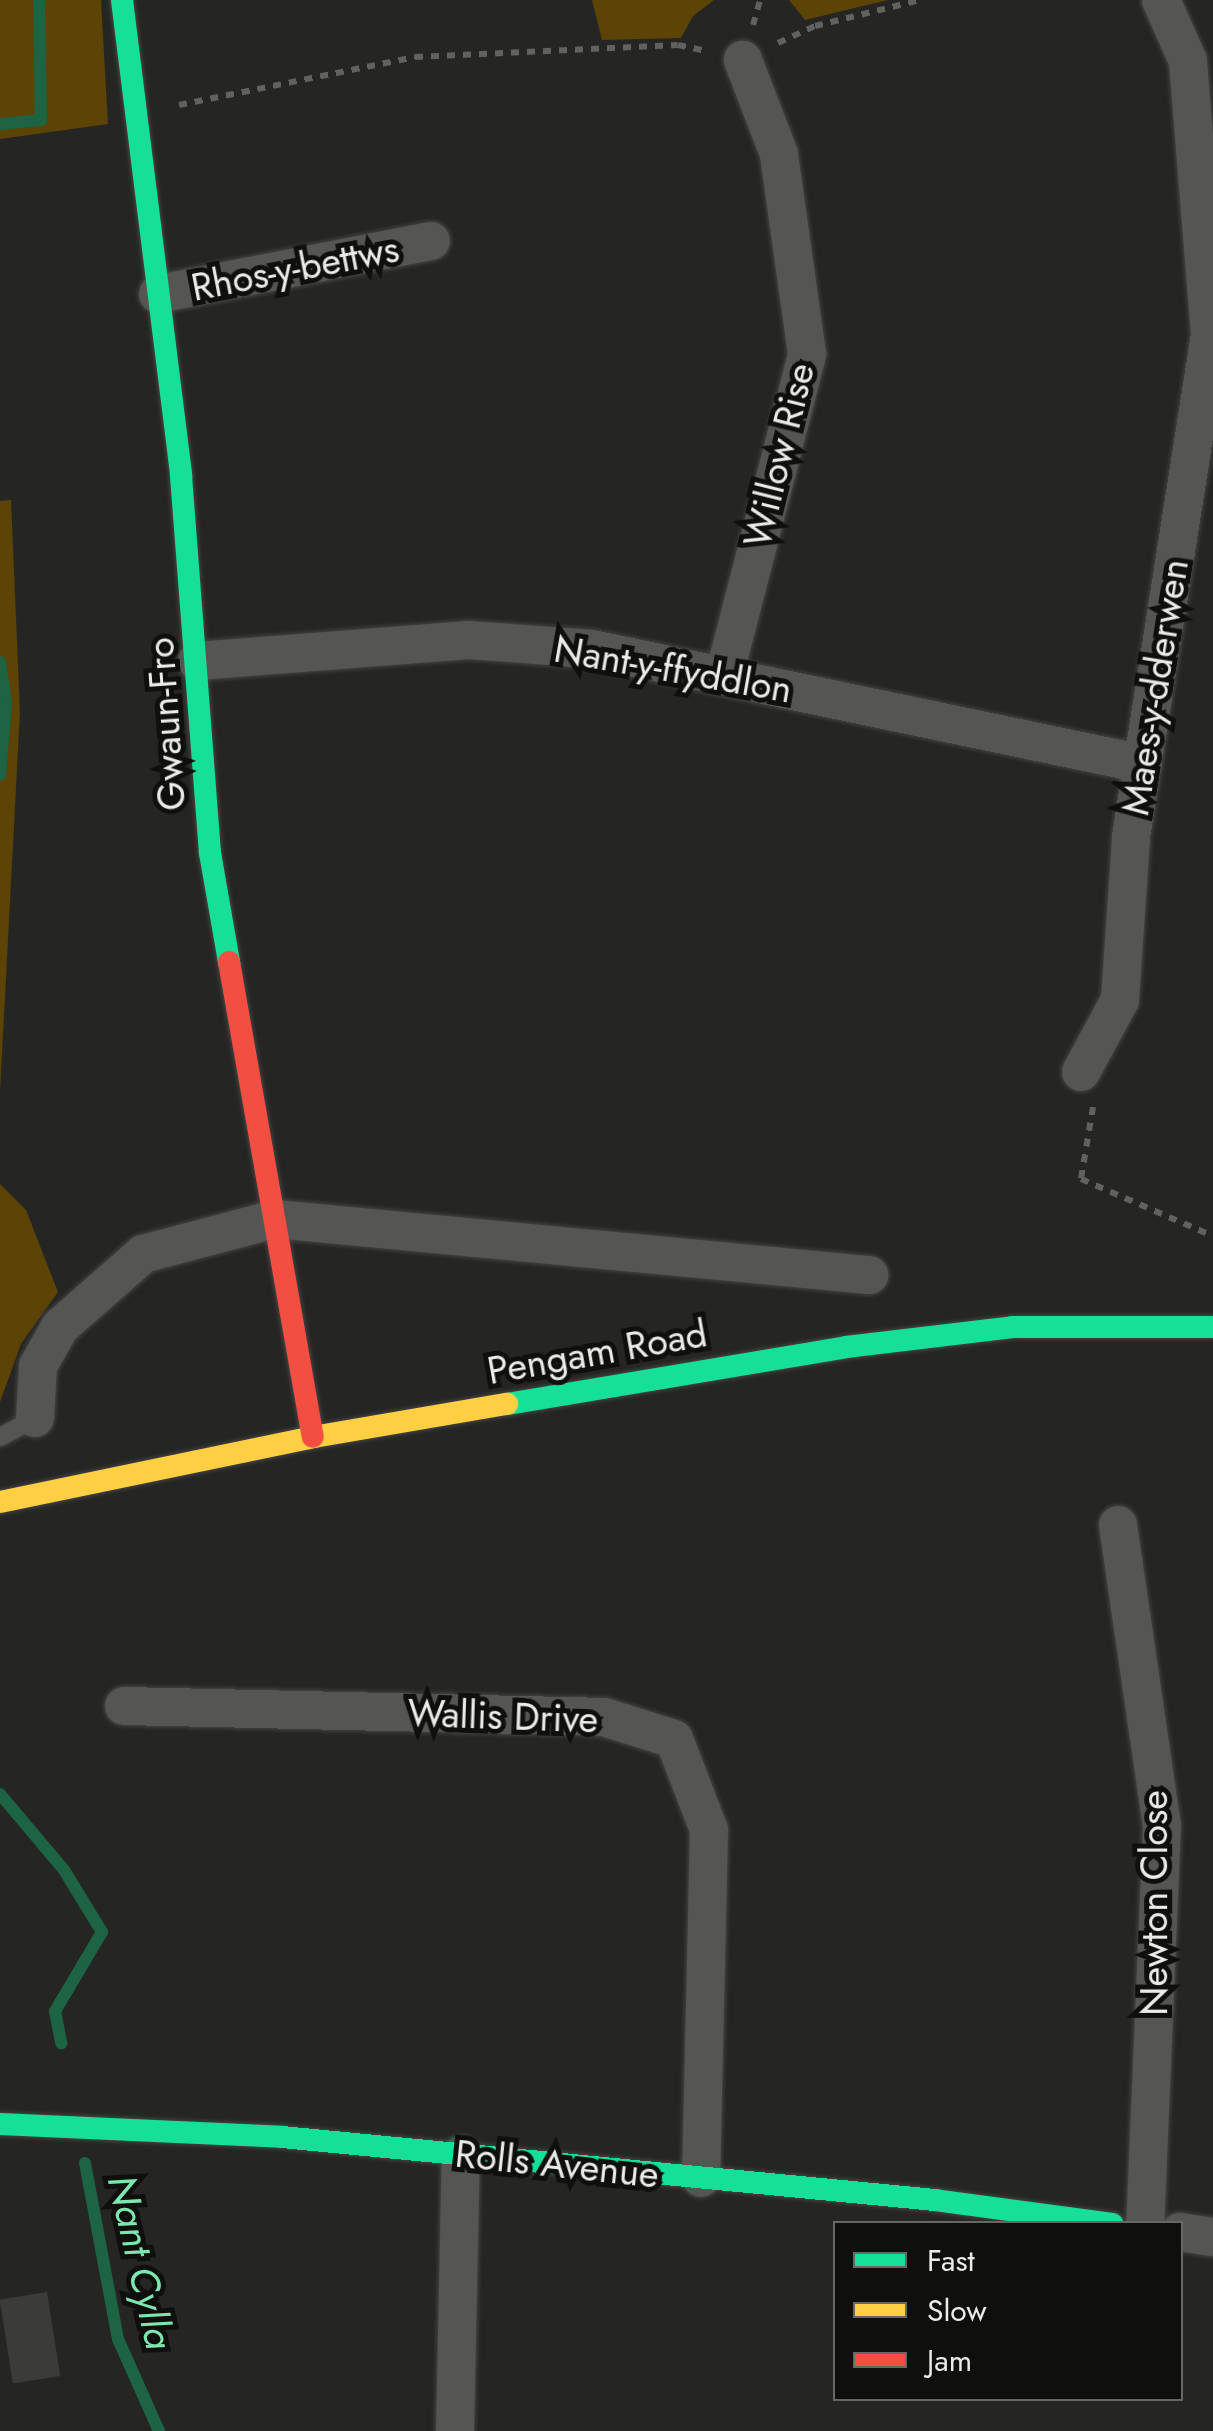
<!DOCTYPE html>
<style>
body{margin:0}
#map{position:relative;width:1213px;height:2431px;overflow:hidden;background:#252624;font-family:Jost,sans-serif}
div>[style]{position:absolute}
.green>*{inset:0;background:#5c4306}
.stream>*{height:12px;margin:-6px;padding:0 6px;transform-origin:6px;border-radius:6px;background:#1d6444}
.building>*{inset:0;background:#3b3b39;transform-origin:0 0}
.path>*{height:6px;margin-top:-3px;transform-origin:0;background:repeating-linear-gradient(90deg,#606260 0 8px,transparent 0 16px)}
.roads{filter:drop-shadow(0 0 2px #434342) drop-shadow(0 0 2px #434342)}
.lane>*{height:18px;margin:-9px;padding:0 9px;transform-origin:9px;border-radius:9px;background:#555654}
.street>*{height:38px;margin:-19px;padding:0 19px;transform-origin:19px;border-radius:19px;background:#555654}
.fast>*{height:22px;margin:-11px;padding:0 11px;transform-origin:11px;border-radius:11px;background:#16e098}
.slow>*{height:22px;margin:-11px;padding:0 11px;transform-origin:11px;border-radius:11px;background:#ffcf43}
.jam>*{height:22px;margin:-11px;padding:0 11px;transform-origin:11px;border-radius:11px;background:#f24e42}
span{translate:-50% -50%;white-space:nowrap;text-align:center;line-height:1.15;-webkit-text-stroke:10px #0f0f0e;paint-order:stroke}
.street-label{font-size:38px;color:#ebece9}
.water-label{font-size:40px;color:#7ee6af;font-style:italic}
.legend{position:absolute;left:833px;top:2221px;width:350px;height:180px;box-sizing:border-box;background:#0f0f0e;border:2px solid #676766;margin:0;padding:12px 18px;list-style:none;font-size:30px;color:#ebece9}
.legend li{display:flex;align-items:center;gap:20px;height:50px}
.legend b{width:50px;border:2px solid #676766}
</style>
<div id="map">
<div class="green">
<i style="clip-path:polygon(0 0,101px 0,108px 124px,0 139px)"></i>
<i style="clip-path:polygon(592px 0,714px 0,693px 16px,681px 38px,602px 40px)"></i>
<i style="clip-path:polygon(789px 0,888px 0,805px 20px)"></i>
<i style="clip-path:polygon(11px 500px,20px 712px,0 1092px,0 501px)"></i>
<i style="clip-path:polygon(0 1184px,26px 1210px,58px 1292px,21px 1344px,0 1402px)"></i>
</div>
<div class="stream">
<i style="left:0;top:124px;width:41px;rotate:-5.6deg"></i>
<i style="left:41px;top:120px;width:120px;rotate:-91deg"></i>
<i style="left:0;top:662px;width:41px;rotate:81.7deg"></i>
<i style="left:6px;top:703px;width:72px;rotate:94.8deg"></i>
<i style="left:0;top:1794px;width:99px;rotate:49.9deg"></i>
<i style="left:64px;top:1870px;width:73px;rotate:58.5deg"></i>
<i style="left:102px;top:1932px;width:92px;rotate:120.7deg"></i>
<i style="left:55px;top:2011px;width:33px;rotate:79deg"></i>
<i style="left:85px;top:2163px;width:179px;rotate:79.4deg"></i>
<i style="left:118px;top:2339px;width:101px;rotate:66deg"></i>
</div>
<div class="building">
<i style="left:47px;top:2292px;width:85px;height:48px;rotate:81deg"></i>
</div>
<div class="path">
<i style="left:753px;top:25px;width:26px;rotate:-74deg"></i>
<i style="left:778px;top:43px;width:41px;rotate:-24.7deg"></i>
<i style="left:815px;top:26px;width:108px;rotate:-13.9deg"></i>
<i style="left:179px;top:105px;width:241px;rotate:-11.5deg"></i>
<i style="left:415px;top:57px;width:263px;rotate:-2.6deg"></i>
<i style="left:678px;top:45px;width:29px;rotate:12deg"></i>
<i style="left:1093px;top:1107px;width:73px;rotate:99.5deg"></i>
<i style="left:1081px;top:1179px;width:144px;rotate:23.4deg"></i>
</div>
<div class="roads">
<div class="lane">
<i style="left:0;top:1437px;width:40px;rotate:-28deg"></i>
</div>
<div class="street">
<i style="left:158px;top:294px;width:278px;rotate:-11deg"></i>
<i style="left:197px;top:661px;width:273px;rotate:-4.4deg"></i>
<i style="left:469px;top:640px;width:123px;rotate:4.2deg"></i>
<i style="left:592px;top:649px;width:563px;rotate:11.79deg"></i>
<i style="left:724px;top:676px;width:333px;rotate:-75.5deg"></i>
<i style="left:807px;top:354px;width:202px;rotate:-98deg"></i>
<i style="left:779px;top:154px;width:101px;rotate:-111deg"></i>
<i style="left:1081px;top:1072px;width:82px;rotate:-61.6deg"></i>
<i style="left:1120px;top:1000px;width:163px;rotate:-86.1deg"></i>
<i style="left:1131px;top:837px;width:508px;rotate:-81.06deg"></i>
<i style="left:1210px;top:335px;width:275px;rotate:-94.6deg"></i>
<i style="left:1188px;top:61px;width:67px;rotate:-113.9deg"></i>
<i style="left:35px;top:1418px;width:52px;rotate:-86.7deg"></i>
<i style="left:38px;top:1366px;width:45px;rotate:-60.6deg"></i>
<i style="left:60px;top:1327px;width:111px;rotate:-41.3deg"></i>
<i style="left:143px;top:1254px;width:137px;rotate:-14.9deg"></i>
<i style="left:275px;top:1219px;width:597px;rotate:5.39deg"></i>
<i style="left:1118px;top:1525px;width:303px;rotate:81.7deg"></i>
<i style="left:1162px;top:1825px;width:399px;rotate:92.4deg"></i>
<i style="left:124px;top:1706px;width:480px;rotate:1.3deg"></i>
<i style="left:604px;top:1717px;width:73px;rotate:17.4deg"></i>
<i style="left:674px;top:1739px;width:97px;rotate:69deg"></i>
<i style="left:709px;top:1830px;width:348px;rotate:91.3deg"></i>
<i style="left:1180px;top:2232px;width:33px;rotate:9deg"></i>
<i style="left:455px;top:2431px;width:276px;rotate:-88.8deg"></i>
</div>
<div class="fast">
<i style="left:122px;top:0;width:480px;rotate:82.9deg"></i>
<i style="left:181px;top:476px;width:378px;rotate:85.6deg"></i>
<i style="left:210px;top:853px;width:111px;rotate:80.1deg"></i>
<i style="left:507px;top:1404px;width:344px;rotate:-9.5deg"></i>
<i style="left:846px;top:1347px;width:168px;rotate:-6.8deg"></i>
<i style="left:1013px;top:1327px;width:200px"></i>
<i style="left:0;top:2124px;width:282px;rotate:2.6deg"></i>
<i style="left:282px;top:2137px;width:656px;rotate:5.51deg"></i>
<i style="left:935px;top:2200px;width:179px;rotate:7.7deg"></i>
</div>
<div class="slow">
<i style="left:0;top:1502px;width:320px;rotate:-11.7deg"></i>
<i style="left:313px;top:1437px;width:197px;rotate:-9.7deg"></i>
</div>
<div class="jam">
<i style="left:229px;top:962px;width:482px;rotate:80deg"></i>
</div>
</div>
<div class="street-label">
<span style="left:295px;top:268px;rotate:-11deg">Rhos-y-bettws</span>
<span style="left:779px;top:455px;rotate:-76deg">Willow Rise</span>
<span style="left:673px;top:669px;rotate:10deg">Nant-y-ffyddlon</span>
<span style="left:1155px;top:687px;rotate:-81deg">Maes-y-dderwen</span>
<span style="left:166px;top:724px;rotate:-94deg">Gwaun-Fro</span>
<span style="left:597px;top:1352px;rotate:-10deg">Pengam Road</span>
<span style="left:503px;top:1716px;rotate:2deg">Wallis Drive</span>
<span style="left:1154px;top:1903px;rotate:-90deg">Newton Close</span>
<span style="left:557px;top:2164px;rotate:6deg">Rolls Avenue</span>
</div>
<div class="water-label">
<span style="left:141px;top:2262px;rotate:77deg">Nant Cylla</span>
</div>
<ul class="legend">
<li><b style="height:12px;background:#16e098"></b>Fast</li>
<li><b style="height:12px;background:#ffcf43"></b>Slow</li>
<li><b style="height:12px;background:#f24e42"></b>Jam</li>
</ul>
</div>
